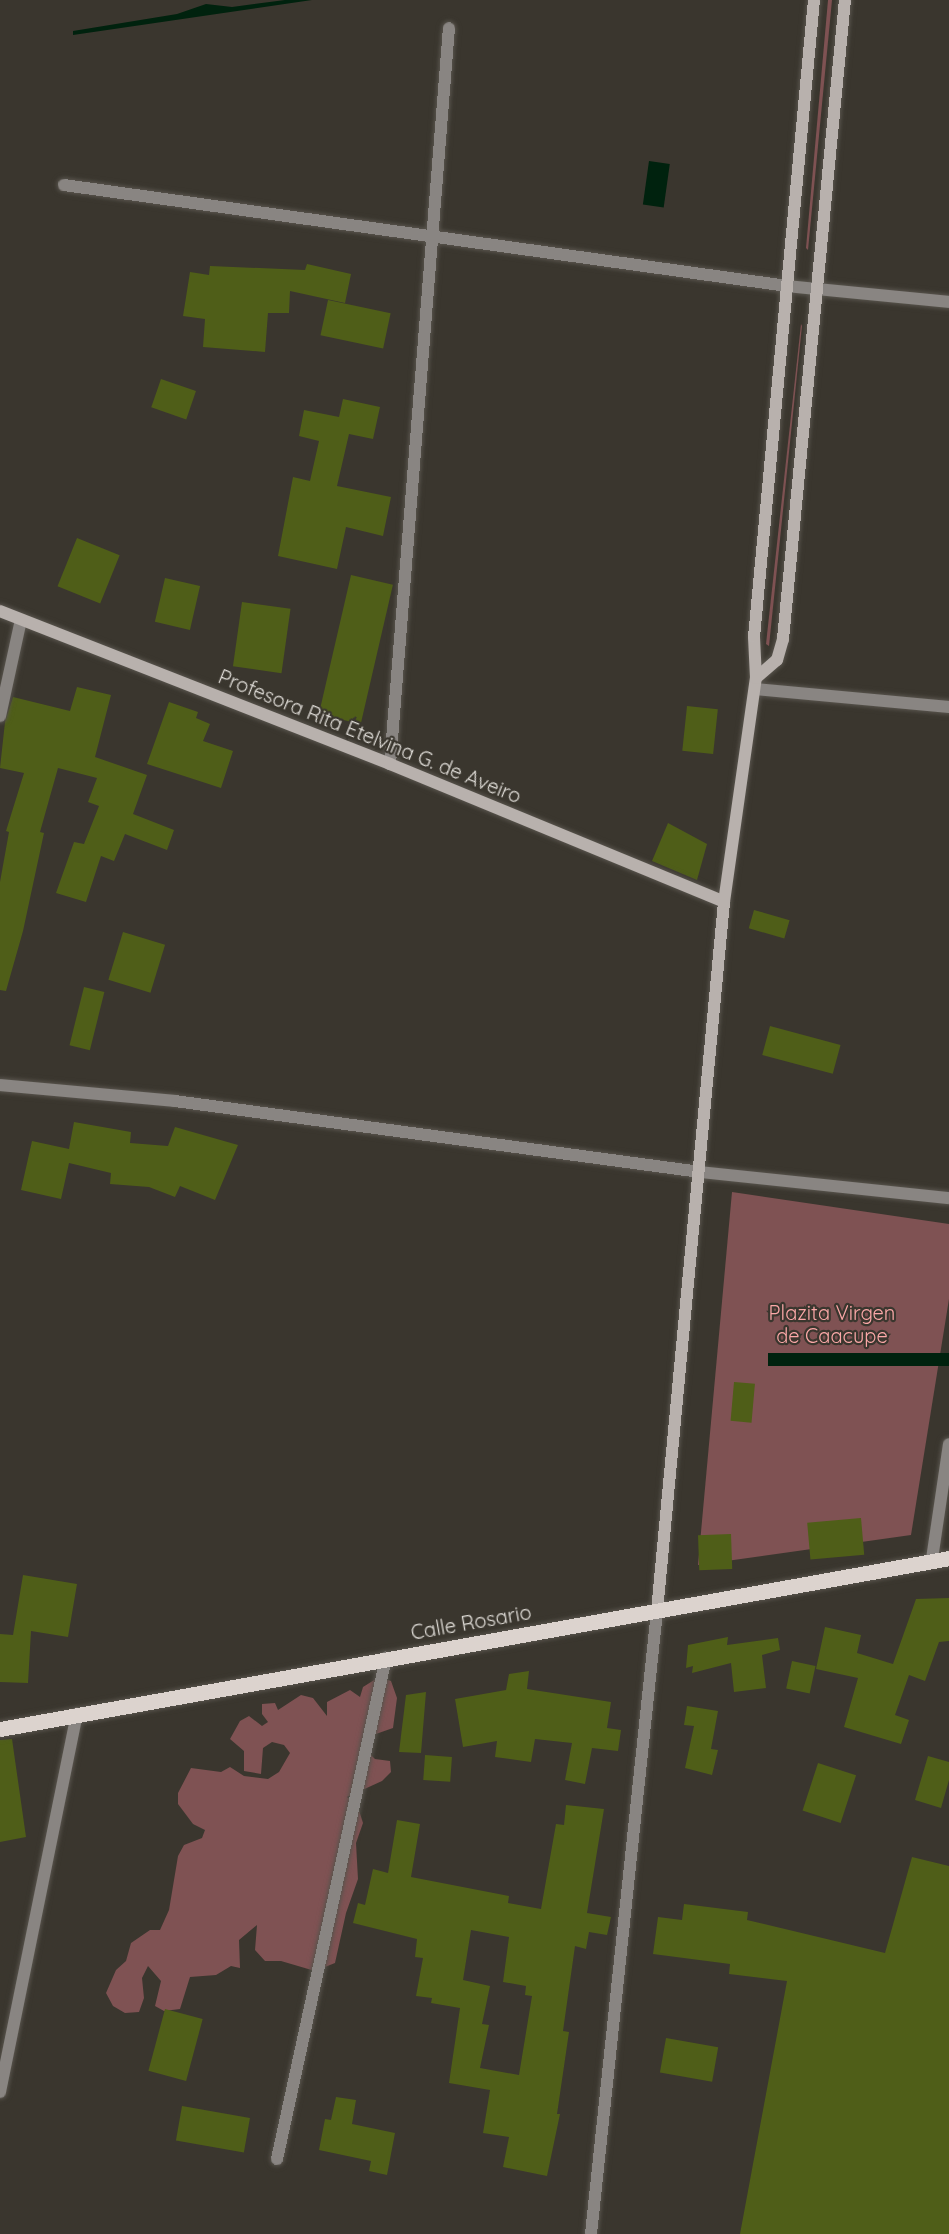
<!DOCTYPE html>
<style>
body{margin:0}
#map{position:relative;width:949px;height:2234px;overflow:hidden;background:#3a362e;font-family:Quicksand,sans-serif}
div>[style]{position:absolute}
.green>*{inset:0;background:#7f5253}
.water>*{inset:0;background:#00220e;transform-origin:0 0}
.building>*{inset:0;background:#4f5e18;transform-origin:0 0}
.roads{filter:drop-shadow(0 0 2px #58544d) drop-shadow(0 0 2px #58544d)}
.street>*{height:12px;margin:-6px;padding:0 6px;transform-origin:6px;border-radius:6px;background:#898582}
.secondary>*{height:12px;margin:-6px;padding:0 6px;transform-origin:6px;border-radius:6px;background:#b8b1ad}
.primary>*{height:15px;margin:-7.5px;padding:0 7.5px;transform-origin:7.5px;border-radius:7.5px;background:#dcd3ce}
span{translate:-50% -50%;white-space:nowrap;text-align:center;line-height:1.15;-webkit-text-stroke:4.5px #3a362e;paint-order:stroke}
.street-label{font-size:20px;color:#e0ddd8}
.park-label{font-size:20px;color:#fca8a8}
</style>
<div id="map">
<div class="green">
<i style="clip-path:polygon(828px 0,832px 0,808px 250px,806px 248px)"></i>
<i style="clip-path:polygon(801px 324px,802px 326px,769px 646px,766px 644px)"></i>
<i style="clip-path:polygon(732px 1192px,949px 1224px,949px 1299px,911px 1535px,698px 1565px)"></i>
<i style="clip-path:polygon(379px 1677px,391px 1681px,397px 1698px,393px 1728px,373px 1735px,368px 1752px,375px 1759px,390px 1761px,391px 1772px,382px 1781px,347px 1797px,357px 1804px,363px 1823px,356px 1843px,358px 1879px,346px 1913px,335px 1963px,315px 1971px,281px 1961px,265px 1961px,255px 1950px,257px 1925px,239px 1940px,240px 1968px,231px 1966px,216px 1975px,190px 1977px,180px 2009px,164px 2011px,155px 2006px,161px 1981px,148px 1966px,142px 1978px,144px 1998px,139px 2012px,125px 2013px,113px 2006px,106px 1993px,116px 1970px,126px 1961px,131px 1943px,150px 1930px,160px 1930px,169px 1910px,178px 1856px,184px 1845px,202px 1838px,205px 1830px,193px 1824px,178px 1804px,178px 1793px,191px 1768px,221px 1772px,230px 1767px,244px 1776px,268px 1779px,279px 1772px,290px 1753px,284px 1745px,272px 1742px,263px 1748px,261px 1774px,244px 1771px,244px 1751px,230px 1739px,240px 1721px,249px 1716px,262px 1726px,268px 1722px,262px 1714px,262px 1704px,275px 1703px,278px 1710px,301px 1695px,313px 1698px,327px 1716px,327px 1702px,350px 1690px,360px 1697px,363px 1687px)"></i>
</div>
<div class="water">
<i style="clip-path:polygon(285px 0,312px 0,73px 35px,73px 31px,177px 14px,206px 4px,232px 7px)"></i>
<i style="left:649px;top:161px;width:21px;height:44px;rotate:8deg"></i>
<i style="left:949px;top:1353px;width:13px;height:181px;rotate:90deg"></i>
</div>
<div class="building">
<i style="clip-path:polygon(307px 264px,351px 274px,345px 303px,290px 291px,289px 313px,268px 313px,265px 352px,203px 347px,205px 319px,183px 316px,190px 272px,209px 275px,210px 266px,305px 270px)"></i>
<i style="left:328px;top:300px;width:64px;height:36px;rotate:12deg"></i>
<i style="left:161px;top:379px;width:37px;height:30px;rotate:19deg"></i>
<i style="clip-path:polygon(343px 399px,380px 407px,373px 439px,349px 434px,337px 486px,391px 497px,383px 536px,346px 527px,337px 569px,278px 556px,293px 477px,310px 481px,319px 441px,299px 436px,304px 410px,339px 417px)"></i>
<i style="left:77px;top:538px;width:46px;height:52px;rotate:22deg"></i>
<i style="left:351px;top:575px;width:43px;height:143px;rotate:13deg"></i>
<i style="left:165px;top:578px;width:36px;height:45px;rotate:13deg"></i>
<i style="left:242px;top:602px;width:49px;height:65px;rotate:8deg"></i>
<i style="clip-path:polygon(77px 687px,111px 695px,95px 757px,147px 775px,133px 814px,174px 830px,167px 850px,125px 834px,114px 861px,101px 856px,86px 902px,56px 893px,74px 842px,84px 844px,99px 806px,88px 802px,97px 778px,58px 768px,40px 832px,44px 833px,23px 931px,6px 991px,0 990px,0 882px,9px 832px,6px 831px,24px 773px,0 768px,5px 722px,13px 697px,70px 711px)"></i>
<i style="clip-path:polygon(169px 702px,198px 712px,196px 718px,210px 724px,203px 741px,233px 751px,221px 788px,147px 764px)"></i>
<i style="left:687px;top:706px;width:31px;height:45px;rotate:6deg"></i>
<i style="clip-path:polygon(668px 823px,707px 844px,697px 880px,652px 861px)"></i>
<i style="left:754px;top:910px;width:37px;height:19px;rotate:16deg"></i>
<i style="left:123px;top:932px;width:44px;height:50px;rotate:17deg"></i>
<i style="left:84px;top:987px;width:21px;height:60px;rotate:14deg"></i>
<i style="left:770px;top:1026px;width:73px;height:30px;rotate:15deg"></i>
<i style="clip-path:polygon(74px 1122px,131px 1132px,130px 1143px,168px 1146px,175px 1127px,238px 1145px,215px 1200px,180px 1186px,175px 1197px,149px 1187px,110px 1184px,111px 1173px,69px 1163px,61px 1199px,21px 1190px,32px 1141px,69px 1149px)"></i>
<i style="left:734px;top:1382px;width:21px;height:39px;rotate:5deg"></i>
<i style="left:861px;top:1518px;width:37px;height:54px;rotate:85deg"></i>
<i style="left:731px;top:1534px;width:35px;height:33px;rotate:88deg"></i>
<i style="clip-path:polygon(23px 1575px,77px 1584px,68px 1637px,31px 1631px,28px 1683px,0 1682px,0 1634px,13px 1635px)"></i>
<i style="clip-path:polygon(949px 1598px,949px 1641px,939px 1642px,925px 1681px,909px 1675px,895px 1715px,909px 1720px,901px 1744px,844px 1727px,858px 1678px,816px 1669px,825px 1627px,861px 1635px,857px 1653px,893px 1664px,916px 1599px)"></i>
<i style="clip-path:polygon(728px 1637px,727px 1645px,778px 1638px,780px 1650px,762px 1655px,766px 1688px,734px 1692px,731px 1663px,692px 1673px,693px 1666px,686px 1668px,688px 1645px)"></i>
<i style="left:792px;top:1661px;width:24px;height:28px;rotate:12deg"></i>
<i style="clip-path:polygon(529px 1671px,527px 1689px,611px 1702px,607px 1728px,621px 1730px,618px 1751px,592px 1748px,585px 1784px,565px 1780px,572px 1743px,535px 1739px,531px 1762px,495px 1757px,497px 1741px,463px 1747px,455px 1699px,506px 1690px,509px 1674px)"></i>
<i style="clip-path:polygon(426px 1692px,421px 1753px,399px 1752px,406px 1695px)"></i>
<i style="clip-path:polygon(687px 1706px,718px 1711px,711px 1749px,718px 1750px,712px 1775px,685px 1768px,694px 1726px,684px 1725px)"></i>
<i style="clip-path:polygon(12px 1739px,26px 1837px,0 1842px,0 1740px)"></i>
<i style="left:425px;top:1755px;width:27px;height:25px;rotate:4deg"></i>
<i style="clip-path:polygon(928px 1756px,949px 1762px,949px 1780px,941px 1808px,915px 1800px)"></i>
<i style="left:818px;top:1763px;width:40px;height:50px;rotate:18deg"></i>
<i style="clip-path:polygon(evenodd,566px 1805px,604px 1809px,587px 1913px,611px 1917px,607px 1935px,589px 1932px,586px 1949px,575px 1946px,563px 2031px,569px 2032px,557px 2114px,560px 2114px,547px 2176px,503px 2167px,509px 2137px,483px 2133px,490px 2090px,449px 2083px,460px 2008px,431px 2003px,432px 1998px,416px 1996px,423px 1958px,415px 1957px,417px 1939px,353px 1923px,358px 1903px,365px 1905px,373px 1869px,388px 1873px,397px 1820px,420px 1824px,411px 1877px,509px 1896px,508px 1903px,541px 1909px,556px 1824px,564px 1825px,566px 1805px,471px 1930px,509px 1937px,503px 1982px,526px 1986px,525px 1995px,532px 1996px,519px 2075px,480px 2068px,489px 2025px,482px 2024px,490px 1986px,463px 1980px,471px 1930px)"></i>
<i style="clip-path:polygon(912px 1857px,949px 1866px,949px 2234px,740px 2234px,787px 1981px,729px 1974px,730px 1964px,653px 1954px,658px 1917px,682px 1920px,684px 1904px,748px 1912px,747px 1920px,885px 1953px)"></i>
<i style="left:165px;top:2009px;width:39px;height:64px;rotate:15deg"></i>
<i style="left:666px;top:2038px;width:53px;height:35px;rotate:10deg"></i>
<i style="clip-path:polygon(336px 2097px,356px 2100px,352px 2124px,395px 2133px,387px 2175px,369px 2171px,371px 2161px,319px 2150px,325px 2119px,331px 2120px)"></i>
<i style="left:182px;top:2106px;width:69px;height:35px;rotate:10deg"></i>
</div>
<div class="roads">
<div class="street">
<i style="left:64px;top:185px;width:730px;rotate:7.95deg"></i>
<i style="left:787px;top:286px;width:163px;rotate:5.6deg"></i>
<i style="left:755px;top:689px;width:195px;rotate:5.3deg"></i>
<i style="left:0;top:716px;width:98px;rotate:-77.7deg"></i>
<i style="left:390px;top:764px;width:738px;rotate:-85.42deg"></i>
<i style="left:0;top:1085px;width:176px;rotate:5.2deg"></i>
<i style="left:175px;top:1101px;width:530px;rotate:7.7deg"></i>
<i style="left:700px;top:1172px;width:250px;rotate:6deg"></i>
<i style="left:932px;top:1559px;width:116px;rotate:-81.6deg"></i>
<i style="left:0;top:2092px;width:386px;rotate:-78.5deg"></i>
<i style="left:277px;top:2159px;width:513px;rotate:-77.73deg"></i>
<i style="left:591px;top:2234px;width:626px;rotate:-83.95deg"></i>
</div>
<div class="secondary">
<i style="left:0;top:611px;width:419px;rotate:21.4deg"></i>
<i style="left:390px;top:764px;width:361px;rotate:22.4deg"></i>
<i style="left:756px;top:678px;width:28px;rotate:-41deg"></i>
<i style="left:777px;top:660px;width:22px;rotate:-74deg"></i>
<i style="left:783px;top:639px;width:642px;rotate:-84.46deg"></i>
<i style="left:657px;top:1611px;width:712px;rotate:-84.6deg"></i>
<i style="left:724px;top:902px;width:226px;rotate:-81.9deg"></i>
<i style="left:756px;top:678px;width:41px;rotate:-92.8deg"></i>
<i style="left:754px;top:637px;width:640px;rotate:-84.62deg"></i>
</div>
<div class="primary">
<i style="left:0;top:1729px;width:964px;rotate:-10.21deg"></i>
</div>
</div>
<div class="street-label">
<span style="left:370px;top:736px;rotate:22deg">Profesora Rita Etelvina G. de Aveiro</span>
<span style="left:471px;top:1622px;rotate:-10deg">Calle Rosario</span>
</div>
<div class="park-label">
<span style="left:832px;top:1324px">Plazita Virgen<br>de Caacupe</span>
</div>
</div>
